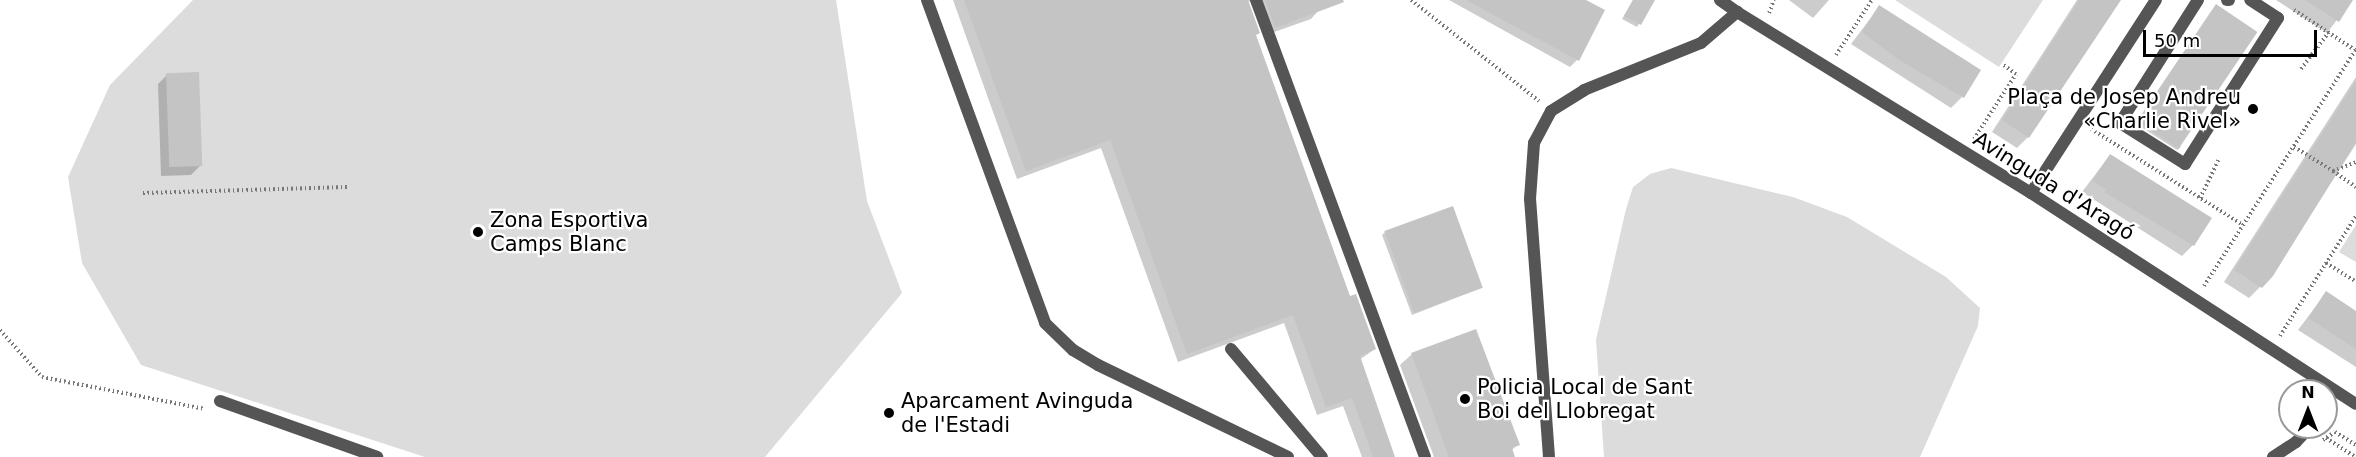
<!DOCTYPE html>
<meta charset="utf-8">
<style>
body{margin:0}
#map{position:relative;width:2356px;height:457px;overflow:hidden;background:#fff;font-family:"DejaVu Sans",sans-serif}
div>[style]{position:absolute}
.green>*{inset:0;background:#dcdcdc}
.shadow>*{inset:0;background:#0003}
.building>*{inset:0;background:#c4c4c4;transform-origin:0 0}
.path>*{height:4px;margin-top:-2px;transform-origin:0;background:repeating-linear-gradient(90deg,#777 0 1.5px,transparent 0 4.5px)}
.service>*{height:12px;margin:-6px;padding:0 6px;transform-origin:6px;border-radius:6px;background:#555}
.pedestrian>*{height:12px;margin:-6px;padding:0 6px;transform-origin:6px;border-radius:6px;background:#555}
.minor>*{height:12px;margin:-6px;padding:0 6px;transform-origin:6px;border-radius:6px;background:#555}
.dots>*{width:16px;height:16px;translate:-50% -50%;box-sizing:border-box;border:3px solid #fff;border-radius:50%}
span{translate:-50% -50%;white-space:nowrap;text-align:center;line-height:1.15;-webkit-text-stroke:4.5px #fff;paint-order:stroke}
.poi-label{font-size:21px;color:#000}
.right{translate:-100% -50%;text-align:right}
.left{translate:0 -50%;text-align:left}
.street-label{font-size:21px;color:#000}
.north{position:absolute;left:2278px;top:379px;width:60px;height:60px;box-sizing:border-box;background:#fff;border:2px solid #999;border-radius:50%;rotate:0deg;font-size:16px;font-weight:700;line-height:24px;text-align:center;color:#000}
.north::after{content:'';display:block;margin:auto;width:21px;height:27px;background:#000;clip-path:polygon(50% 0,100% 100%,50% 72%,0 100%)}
.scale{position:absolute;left:2143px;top:30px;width:174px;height:27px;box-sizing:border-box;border:3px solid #000;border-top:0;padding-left:8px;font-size:18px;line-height:21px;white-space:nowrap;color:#000;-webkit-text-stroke:4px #fff;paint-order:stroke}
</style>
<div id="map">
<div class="green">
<i style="clip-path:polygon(193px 0,836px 0,867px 201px,902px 293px,765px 457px,425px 457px,141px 365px,82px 263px,68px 177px,110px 85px)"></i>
<i style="clip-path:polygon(1895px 0,2043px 0,1999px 67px)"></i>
<i style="clip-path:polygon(1671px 168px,1793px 197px,1847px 217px,1946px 277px,1980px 308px,1978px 326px,1920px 457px,1604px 457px,1596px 340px,1626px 209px,1633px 187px,1650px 174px)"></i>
<i style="clip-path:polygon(2356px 225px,2356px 262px,2339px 252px)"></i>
</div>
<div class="shadow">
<i style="clip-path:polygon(953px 0,1316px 0,1319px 10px,1311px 19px,1266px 35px,1253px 2px,1246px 1px,1255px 36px,1349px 298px,1375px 349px,1359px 360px,1393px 457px,1362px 457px,1343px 406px,1317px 415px,1284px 323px,1178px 362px,1101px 148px,1017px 179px)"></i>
<i style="clip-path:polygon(1449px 0,1584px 0,1577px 60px,1570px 67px)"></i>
<i style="clip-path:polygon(1633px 0,1653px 0,1637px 27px,1622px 19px)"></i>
<i style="clip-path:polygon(1789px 0,1829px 0,1813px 18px)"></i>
<i style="clip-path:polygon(2077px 0,2116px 0,2028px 137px,2017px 148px,1992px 132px)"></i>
<i style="clip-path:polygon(2276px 0,2352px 0,2327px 33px)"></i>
<i style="clip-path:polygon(1879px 7px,1962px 97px,1951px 108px,1851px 44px)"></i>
<i style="clip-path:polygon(2213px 9px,2180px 148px,2177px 150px,2138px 125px)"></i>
<i style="clip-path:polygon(167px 75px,200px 166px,191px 175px,161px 176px,158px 84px)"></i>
<i style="clip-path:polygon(2356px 77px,2356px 144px,2272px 275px,2249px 298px,2224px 282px)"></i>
<i style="clip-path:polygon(2110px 155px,2193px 245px,2182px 256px,2082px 192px)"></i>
<i style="clip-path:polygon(1385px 232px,1481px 288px,1412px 315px,1382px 235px)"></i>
<i style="clip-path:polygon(2326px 293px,2356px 312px,2356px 367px,2298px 330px)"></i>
<i style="clip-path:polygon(1412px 354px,1518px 444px,1511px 451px,1514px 457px,1434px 457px,1400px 365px)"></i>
</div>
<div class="building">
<i style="clip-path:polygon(964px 0,1248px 0,1260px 33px,1256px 35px,1350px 296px,1356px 294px,1376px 349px,1360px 356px,1395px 457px,1373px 457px,1352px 398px,1326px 407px,1293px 315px,1187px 354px,1110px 140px,1026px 171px)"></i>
<i style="clip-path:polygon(1265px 0,1343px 0,1344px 2px,1275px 28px)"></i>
<i style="clip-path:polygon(1466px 0,1586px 0,1605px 10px,1579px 61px)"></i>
<i style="clip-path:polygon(1633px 0,1655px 0,1641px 25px,1624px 16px)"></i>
<i style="clip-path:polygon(2079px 0,2121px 0,2029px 138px,2002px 120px)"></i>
<i style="clip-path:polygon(2305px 0,2353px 0,2339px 22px)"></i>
<i style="left:2216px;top:4px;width:50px;height:141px;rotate:34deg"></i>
<i style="clip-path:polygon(1879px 5px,1981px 70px,1964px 98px,1899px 60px,1862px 32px)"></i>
<i style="left:199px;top:72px;width:94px;height:33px;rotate:88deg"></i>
<i style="clip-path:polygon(2356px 81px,2356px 142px,2273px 276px,2262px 288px,2234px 270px)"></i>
<i style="clip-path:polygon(2110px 154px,2212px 218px,2194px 246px,2104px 192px,2106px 189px,2092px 181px)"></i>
<i style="left:1453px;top:206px;width:87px;height:73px;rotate:70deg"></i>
<i style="clip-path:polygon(2326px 291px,2356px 311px,2356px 349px,2308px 318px)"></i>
<i style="clip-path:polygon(1476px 329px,1520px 445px,1512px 448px,1515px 457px,1449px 457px,1411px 353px)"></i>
</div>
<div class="path">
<i style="left:1411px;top:0;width:163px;rotate:38.3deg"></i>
<i style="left:2294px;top:10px;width:73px;rotate:33.3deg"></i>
<i style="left:1769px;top:13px;width:14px;rotate:-69deg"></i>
<i style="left:1836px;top:55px;width:66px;rotate:-56.8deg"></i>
<i style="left:2301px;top:69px;width:46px;rotate:-52.9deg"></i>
<i style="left:2091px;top:129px;width:180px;rotate:32.3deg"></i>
<i style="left:1974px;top:139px;width:77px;rotate:-57.1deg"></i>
<i style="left:2016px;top:74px;width:17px;rotate:-144deg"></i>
<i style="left:2294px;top:147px;width:46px;rotate:31.6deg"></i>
<i style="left:2333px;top:171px;width:25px;rotate:-21deg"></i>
<i style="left:2333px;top:171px;width:28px;rotate:35deg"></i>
<i style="left:143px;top:193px;width:204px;rotate:-1.7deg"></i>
<i style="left:2200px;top:198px;width:43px;rotate:-64deg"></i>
<i style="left:2326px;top:263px;width:36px;rotate:32deg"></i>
<i style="left:2204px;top:286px;width:282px;rotate:-57.3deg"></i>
<i style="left:0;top:330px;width:63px;rotate:48.2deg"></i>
<i style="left:42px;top:377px;width:166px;rotate:11.1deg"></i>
<i style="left:2280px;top:336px;width:142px;rotate:-57.7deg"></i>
<i style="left:2326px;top:438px;width:35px;rotate:33deg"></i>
<i style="left:2323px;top:440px;width:14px;rotate:-34deg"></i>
<i style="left:2335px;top:432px;width:25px;rotate:32deg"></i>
</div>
<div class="service">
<i style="left:927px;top:0;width:344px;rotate:69.9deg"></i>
<i style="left:1045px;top:323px;width:39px;rotate:44deg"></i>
<i style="left:1073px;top:350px;width:29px;rotate:31deg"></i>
<i style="left:1098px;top:365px;width:211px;rotate:25.8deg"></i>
<i style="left:1256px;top:0;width:487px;rotate:69.7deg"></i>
<i style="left:1720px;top:0;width:21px;rotate:35deg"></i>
<i style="left:1231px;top:349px;width:141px;rotate:49.9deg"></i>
<i style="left:2273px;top:457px;width:27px;rotate:-33deg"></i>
<i style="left:2296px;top:442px;width:21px;rotate:-47deg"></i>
</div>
<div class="pedestrian">
<i style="left:2198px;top:0;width:146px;rotate:122.4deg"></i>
<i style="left:2120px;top:123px;width:77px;rotate:32.2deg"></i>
<i style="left:2185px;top:164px;width:173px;rotate:-57.5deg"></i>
<i style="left:2278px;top:18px;width:33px;rotate:-147deg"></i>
<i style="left:2227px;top:0;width:2px"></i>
</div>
<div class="minor">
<i style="left:1737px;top:12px;width:345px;rotate:31.6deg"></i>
<i style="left:2031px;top:193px;width:387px;rotate:33deg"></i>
<i style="left:2031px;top:193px;width:230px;rotate:-57.1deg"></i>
<i style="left:220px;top:401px;width:167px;rotate:19.6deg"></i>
<i style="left:1549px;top:457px;width:259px;rotate:-94.2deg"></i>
<i style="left:1530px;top:199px;width:56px;rotate:-85.9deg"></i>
<i style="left:1534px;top:143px;width:36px;rotate:-62deg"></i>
<i style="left:1551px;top:111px;width:39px;rotate:-32deg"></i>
<i style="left:1584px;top:90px;width:126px;rotate:-21.9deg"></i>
<i style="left:1701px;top:43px;width:48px;rotate:-40.7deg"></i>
</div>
<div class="dots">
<i style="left:2253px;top:109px;background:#000"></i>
<i style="left:478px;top:232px;background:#000"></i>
<i style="left:1465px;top:399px;background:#000"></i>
<i style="left:889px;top:413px;background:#000"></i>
</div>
<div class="poi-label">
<span class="right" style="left:2241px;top:109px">Plaça de Josep Andreu<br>«Charlie Rivel»</span>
<span class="left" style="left:490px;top:232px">Zona Esportiva<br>Camps Blanc</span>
<span class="left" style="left:1477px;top:399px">Policia Local de Sant<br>Boi del Llobregat</span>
<span class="left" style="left:901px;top:413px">Aparcament Avinguda<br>de l'Estadi</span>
</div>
<div class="street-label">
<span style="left:2054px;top:186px;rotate:32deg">Avinguda d'Aragó</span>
</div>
<div class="north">N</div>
<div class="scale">50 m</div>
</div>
